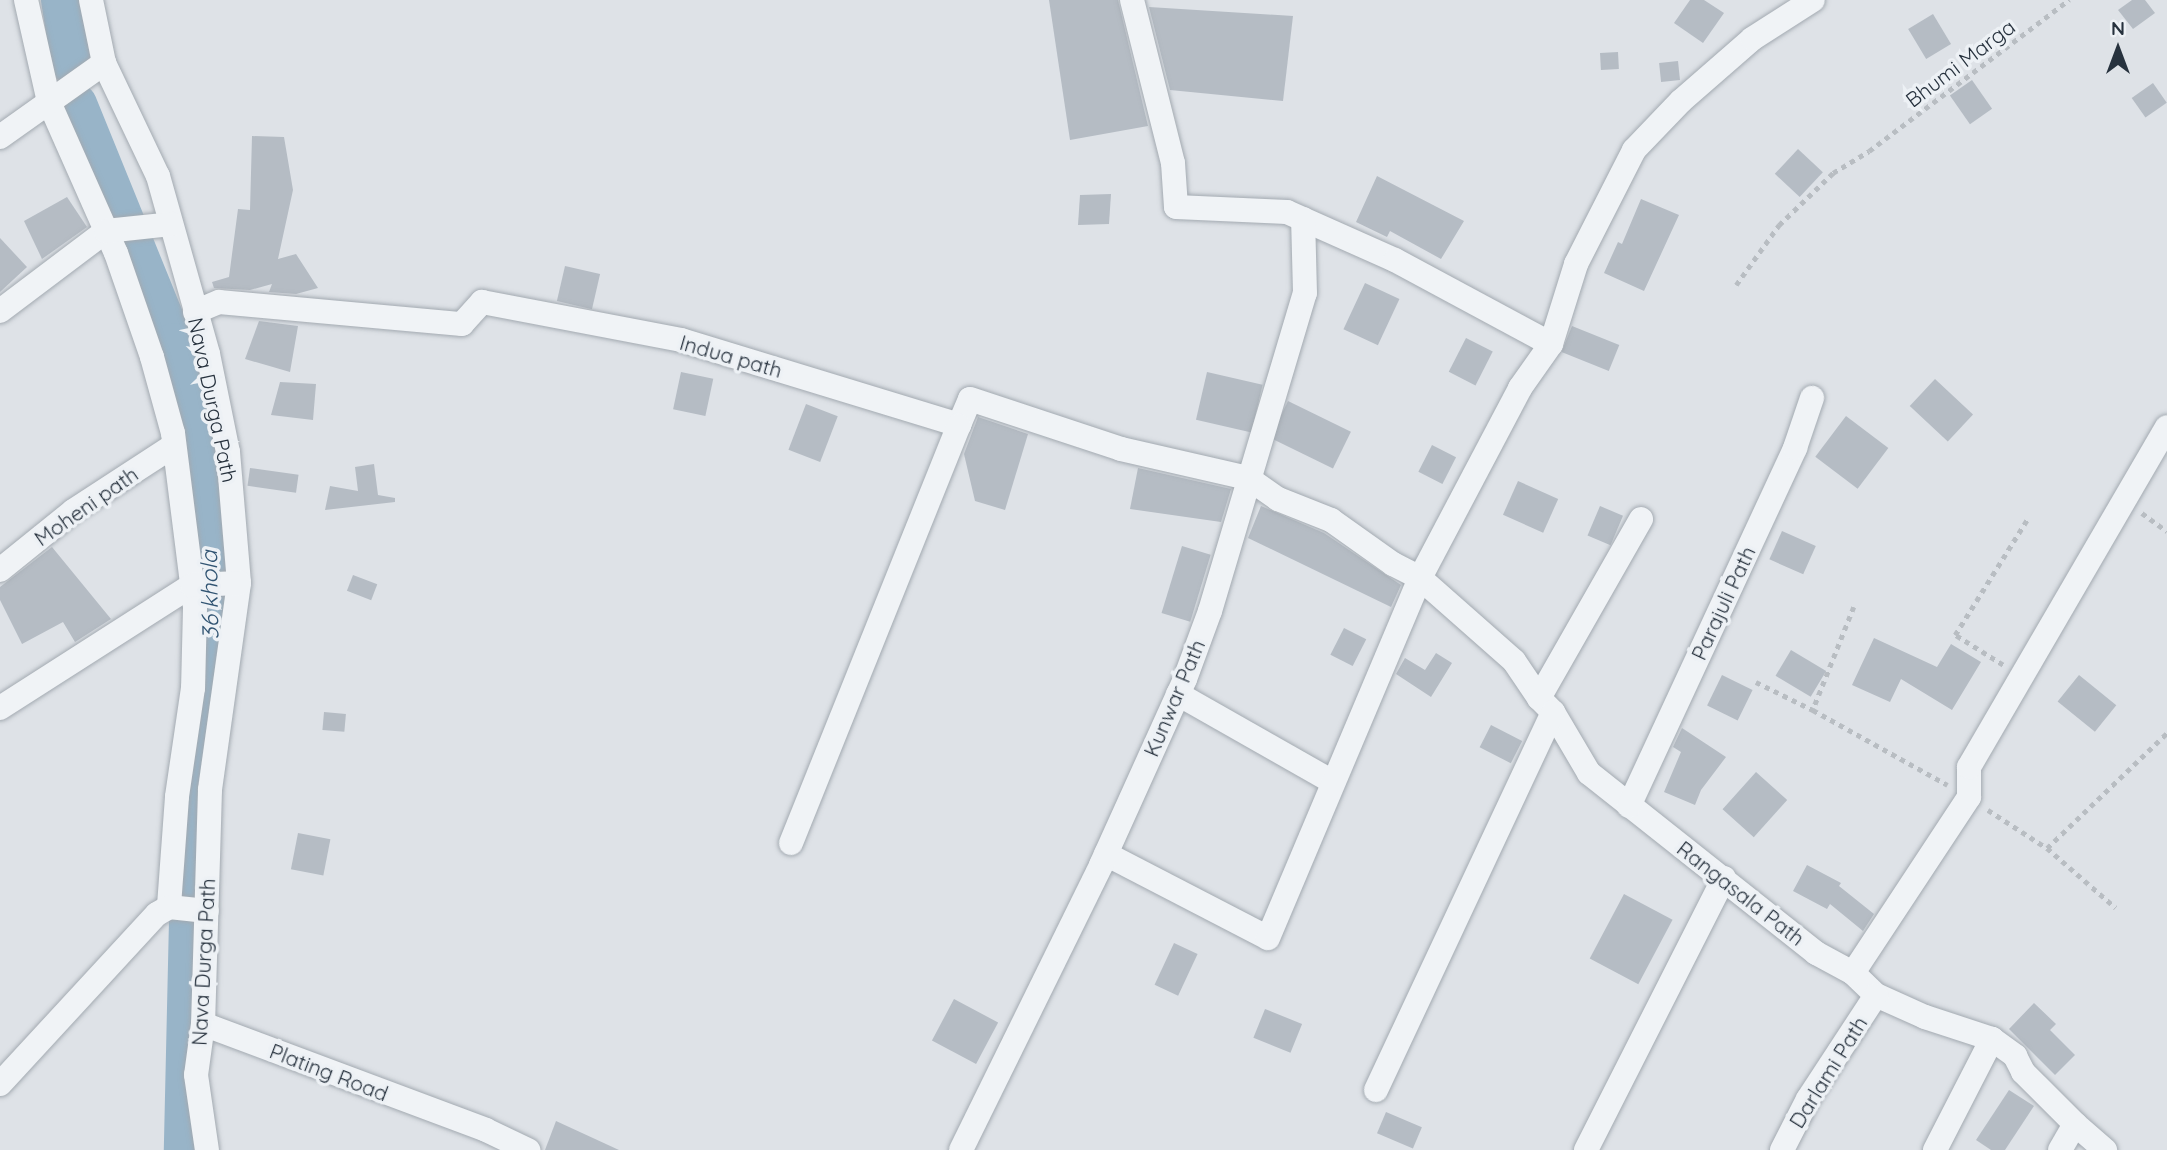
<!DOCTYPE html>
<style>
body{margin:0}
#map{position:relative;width:2167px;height:1150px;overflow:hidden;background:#dee2e7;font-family:Quicksand,sans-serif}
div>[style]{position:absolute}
.river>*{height:40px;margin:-20px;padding:0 20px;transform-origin:20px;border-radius:20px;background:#98b4c8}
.building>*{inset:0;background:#b5bcc4;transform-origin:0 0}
.path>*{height:4.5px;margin-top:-2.25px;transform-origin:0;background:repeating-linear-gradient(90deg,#b8bdc2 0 5px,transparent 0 10px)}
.roads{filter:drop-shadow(0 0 2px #a3aab1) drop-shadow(0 0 2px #a3aab1)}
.minor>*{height:24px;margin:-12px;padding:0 12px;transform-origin:12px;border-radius:12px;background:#f0f3f6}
span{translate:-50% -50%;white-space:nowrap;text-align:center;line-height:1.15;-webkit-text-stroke:7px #edf1f5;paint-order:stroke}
.street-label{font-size:21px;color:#27323e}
.water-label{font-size:23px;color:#315472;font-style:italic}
.north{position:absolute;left:2083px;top:14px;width:70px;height:70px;-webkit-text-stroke:5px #edf1f5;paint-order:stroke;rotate:0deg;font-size:19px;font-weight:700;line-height:28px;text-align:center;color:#27323e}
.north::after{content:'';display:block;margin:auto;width:24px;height:32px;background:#27323e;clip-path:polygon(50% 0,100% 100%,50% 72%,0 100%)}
</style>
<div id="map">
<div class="river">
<i style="left:61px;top:0;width:65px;rotate:81.1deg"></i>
<i style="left:77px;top:104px;width:258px;rotate:67.9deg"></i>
<i style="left:174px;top:343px;width:126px;rotate:76.7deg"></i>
<i style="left:203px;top:466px;width:153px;rotate:85.5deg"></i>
<i style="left:215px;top:619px;width:171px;rotate:97.8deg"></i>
<i style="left:192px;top:788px;width:362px;rotate:91.3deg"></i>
</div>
<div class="building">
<i style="clip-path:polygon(1049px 0,1118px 0,1148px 126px,1070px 140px)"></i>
<i style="clip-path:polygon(1690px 0,1704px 0,1724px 13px,1703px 43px,1674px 23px)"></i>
<i style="clip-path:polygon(2132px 0,2145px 0,2155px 13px,2133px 29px,2118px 10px)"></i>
<i style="clip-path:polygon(1149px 7px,1293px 16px,1283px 101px,1170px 90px)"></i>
<i style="left:1933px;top:14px;width:35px;height:29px;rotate:59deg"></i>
<i style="left:1618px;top:52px;width:17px;height:18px;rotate:87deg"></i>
<i style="left:1678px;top:61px;width:19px;height:19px;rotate:84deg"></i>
<i style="left:1972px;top:80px;width:35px;height:27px;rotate:55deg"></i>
<i style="left:2153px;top:83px;width:24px;height:26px;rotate:55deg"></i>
<i style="clip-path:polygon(252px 136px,284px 137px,293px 190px,278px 259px,296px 254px,318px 288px,296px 294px,269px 292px,272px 284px,250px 290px,214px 288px,212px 282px,229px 277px,238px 209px,250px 210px)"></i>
<i style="left:1798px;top:149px;width:34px;height:34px;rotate:43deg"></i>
<i style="clip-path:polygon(1377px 176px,1464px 221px,1441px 259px,1390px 231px,1387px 237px,1356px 222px)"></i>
<i style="clip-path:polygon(1111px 194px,1109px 224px,1078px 225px,1080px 195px)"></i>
<i style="clip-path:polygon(67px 197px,87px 227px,42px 259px,24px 221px)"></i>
<i style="clip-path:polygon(1641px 199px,1679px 215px,1644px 291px,1604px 273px,1618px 242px,1622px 244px)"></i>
<i style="clip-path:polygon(0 238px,27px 267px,0 292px)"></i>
<i style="left:565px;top:266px;width:36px;height:36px;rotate:13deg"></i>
<i style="left:1365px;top:283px;width:38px;height:51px;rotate:25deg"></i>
<i style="clip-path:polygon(259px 321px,298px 326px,290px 372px,245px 359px)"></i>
<i style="left:1572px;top:326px;width:51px;height:28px;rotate:22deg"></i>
<i style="left:1466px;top:338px;width:30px;height:38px;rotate:27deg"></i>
<i style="left:681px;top:372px;width:33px;height:38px;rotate:12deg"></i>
<i style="left:1207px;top:372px;width:57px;height:49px;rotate:13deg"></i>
<i style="left:1935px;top:379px;width:52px;height:37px;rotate:43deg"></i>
<i style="clip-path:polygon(280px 382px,316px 384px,313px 420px,271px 415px)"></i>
<i style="left:1288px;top:401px;width:70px;height:41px;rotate:26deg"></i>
<i style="left:806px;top:404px;width:34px;height:49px;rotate:21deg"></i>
<i style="left:1846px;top:416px;width:53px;height:51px;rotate:37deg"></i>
<i style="clip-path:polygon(978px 417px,1028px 434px,1005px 510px,975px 501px,964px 454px)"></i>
<i style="left:1432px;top:445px;width:27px;height:30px;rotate:27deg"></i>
<i style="clip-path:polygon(374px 464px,378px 495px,395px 498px,395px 502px,325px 510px,330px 486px,358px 491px,355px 467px)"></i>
<i style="left:250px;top:468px;width:49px;height:18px;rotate:8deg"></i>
<i style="clip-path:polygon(1138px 468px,1231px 489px,1221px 522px,1130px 509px)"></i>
<i style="left:1518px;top:481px;width:44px;height:37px;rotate:24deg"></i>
<i style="clip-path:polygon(1261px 506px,1324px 533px,1401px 585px,1391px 607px,1248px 538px)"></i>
<i style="left:1600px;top:506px;width:25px;height:32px;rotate:23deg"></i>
<i style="left:1782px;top:531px;width:37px;height:31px;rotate:24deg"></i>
<i style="left:1182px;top:546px;width:30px;height:70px;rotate:17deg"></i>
<i style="clip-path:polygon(52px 547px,111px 619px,75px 642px,63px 622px,22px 644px,0 600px,0 587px)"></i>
<i style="left:353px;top:575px;width:26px;height:17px;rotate:21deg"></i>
<i style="left:1344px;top:628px;width:25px;height:30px;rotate:27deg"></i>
<i style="clip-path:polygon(1874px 638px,1937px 667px,1951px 644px,1981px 662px,1952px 710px,1901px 679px,1890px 702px,1852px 685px)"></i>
<i style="left:1791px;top:650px;width:41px;height:30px;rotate:31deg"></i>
<i style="clip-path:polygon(1436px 653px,1452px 663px,1431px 697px,1396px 674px,1405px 658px,1425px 670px)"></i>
<i style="left:1722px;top:675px;width:34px;height:34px;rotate:26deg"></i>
<i style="left:2079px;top:675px;width:48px;height:34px;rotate:39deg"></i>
<i style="left:324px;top:712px;width:22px;height:18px;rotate:5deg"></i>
<i style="left:1491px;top:725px;width:35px;height:25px;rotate:27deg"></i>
<i style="clip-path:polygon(1682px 728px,1726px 757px,1701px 790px,1695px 805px,1664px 792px,1681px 752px,1673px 747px)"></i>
<i style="left:1756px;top:772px;width:42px;height:50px;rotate:42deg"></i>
<i style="left:298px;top:833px;width:33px;height:37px;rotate:11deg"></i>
<i style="clip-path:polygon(1807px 865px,1841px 883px,1839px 886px,1874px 914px,1863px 931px,1830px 904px,1827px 909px,1793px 891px)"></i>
<i style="left:1624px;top:894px;width:55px;height:73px;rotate:28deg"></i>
<i style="left:1174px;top:943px;width:26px;height:46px;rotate:25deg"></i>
<i style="left:954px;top:999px;width:50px;height:47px;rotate:28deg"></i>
<i style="clip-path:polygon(2034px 1003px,2056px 1024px,2050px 1030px,2075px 1055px,2055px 1075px,2009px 1029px)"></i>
<i style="left:1265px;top:1009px;width:40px;height:31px;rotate:22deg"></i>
<i style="clip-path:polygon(2009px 1090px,2034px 1106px,2005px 1150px,1991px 1150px,1976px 1140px)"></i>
<i style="left:1386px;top:1112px;width:39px;height:23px;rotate:23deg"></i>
<i style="clip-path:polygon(556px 1121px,619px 1150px,545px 1150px)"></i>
</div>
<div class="path">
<i style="left:1736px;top:285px;width:74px;rotate:-54.4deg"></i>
<i style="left:1779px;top:225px;width:75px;rotate:-43.9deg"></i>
<i style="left:1833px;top:173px;width:42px;rotate:-31.4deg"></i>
<i style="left:1869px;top:151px;width:251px;rotate:-37.1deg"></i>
<i style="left:2142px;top:513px;width:31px;rotate:36deg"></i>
<i style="left:1854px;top:607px;width:111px;rotate:111.7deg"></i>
<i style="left:1813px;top:710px;width:154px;rotate:29.1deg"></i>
<i style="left:2003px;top:665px;width:57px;rotate:-148deg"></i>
<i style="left:1955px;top:635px;width:138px;rotate:-58deg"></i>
<i style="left:1756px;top:682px;width:64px;rotate:26.2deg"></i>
<i style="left:1988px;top:810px;width:70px;rotate:32.8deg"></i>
<i style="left:2047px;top:848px;width:166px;rotate:-43.8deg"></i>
<i style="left:2047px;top:848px;width:91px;rotate:41deg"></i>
</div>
<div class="roads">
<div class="minor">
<i style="left:26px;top:0;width:105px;rotate:77.3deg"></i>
<i style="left:49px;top:102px;width:165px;rotate:66.1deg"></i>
<i style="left:116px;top:253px;width:110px;rotate:70.9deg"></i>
<i style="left:152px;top:357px;width:79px;rotate:74.6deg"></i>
<i style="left:173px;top:433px;width:176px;rotate:82.8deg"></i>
<i style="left:195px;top:608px;width:80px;rotate:91.4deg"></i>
<i style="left:193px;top:688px;width:110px;rotate:98.4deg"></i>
<i style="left:177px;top:797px;width:110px;rotate:94.2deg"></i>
<i style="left:91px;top:0;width:64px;rotate:78.3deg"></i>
<i style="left:104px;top:63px;width:125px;rotate:64.5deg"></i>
<i style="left:158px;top:176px;width:185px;rotate:74.3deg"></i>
<i style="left:208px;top:354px;width:100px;rotate:78.5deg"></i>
<i style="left:228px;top:452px;width:131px;rotate:85.2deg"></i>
<i style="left:239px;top:583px;width:209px;rotate:98deg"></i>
<i style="left:210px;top:790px;width:234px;rotate:91.7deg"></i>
<i style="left:203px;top:1024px;width:51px;rotate:97.8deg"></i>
<i style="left:196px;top:1075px;width:76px;rotate:81.7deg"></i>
<i style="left:1132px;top:0;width:168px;rotate:75.9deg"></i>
<i style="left:1173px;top:163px;width:44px;rotate:86.1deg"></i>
<i style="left:1176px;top:207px;width:111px;rotate:2.6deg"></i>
<i style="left:1287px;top:212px;width:118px;rotate:24deg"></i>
<i style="left:1395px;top:260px;width:177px;rotate:28.3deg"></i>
<i style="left:0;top:137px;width:128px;rotate:-35.4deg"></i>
<i style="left:0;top:311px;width:133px;rotate:-37deg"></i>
<i style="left:106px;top:231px;width:65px;rotate:-6.1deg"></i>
<i style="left:195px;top:312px;width:26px;rotate:-23deg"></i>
<i style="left:219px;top:302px;width:244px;rotate:5.2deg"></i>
<i style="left:462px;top:324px;width:30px;rotate:-48deg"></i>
<i style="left:482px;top:302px;width:203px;rotate:10.8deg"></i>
<i style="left:681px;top:340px;width:291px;rotate:17deg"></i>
<i style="left:959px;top:425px;width:28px;rotate:-67deg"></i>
<i style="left:970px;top:399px;width:159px;rotate:18.3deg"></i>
<i style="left:1121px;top:449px;width:130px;rotate:12.9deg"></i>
<i style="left:1248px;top:478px;width:37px;rotate:35deg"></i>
<i style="left:1278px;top:499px;width:57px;rotate:21.6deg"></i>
<i style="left:1331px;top:520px;width:76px;rotate:35.4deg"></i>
<i style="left:1393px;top:564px;width:30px;rotate:27deg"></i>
<i style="left:1420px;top:578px;width:125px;rotate:41.4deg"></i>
<i style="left:1514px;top:661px;width:45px;rotate:56deg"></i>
<i style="left:1539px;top:698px;width:20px;rotate:45deg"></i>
<i style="left:1553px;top:712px;width:71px;rotate:59.5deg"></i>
<i style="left:1589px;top:773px;width:290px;rotate:38.4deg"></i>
<i style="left:1816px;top:953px;width:42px;rotate:28.4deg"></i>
<i style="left:1853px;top:973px;width:32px;rotate:44deg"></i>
<i style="left:1876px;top:995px;width:54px;rotate:24.2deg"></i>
<i style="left:1925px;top:1017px;width:71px;rotate:18.2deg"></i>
<i style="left:1992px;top:1039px;width:29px;rotate:36deg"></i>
<i style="left:2015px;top:1056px;width:18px;rotate:63deg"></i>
<i style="left:2023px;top:1072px;width:74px;rotate:45deg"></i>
<i style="left:2075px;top:1124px;width:40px;rotate:41deg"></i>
<i style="left:0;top:570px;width:94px;rotate:-38.9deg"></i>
<i style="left:73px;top:511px;width:119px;rotate:-33deg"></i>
<i style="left:1178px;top:694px;width:178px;rotate:29.6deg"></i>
<i style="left:1539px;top:698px;width:206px;rotate:-60.3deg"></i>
<i style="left:0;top:708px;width:228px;rotate:-32.6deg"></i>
<i style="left:192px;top:585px;width:47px;rotate:-2.4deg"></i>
<i style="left:1629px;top:806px;width:395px;rotate:-65.1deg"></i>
<i style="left:1795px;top:448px;width:53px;rotate:-71.2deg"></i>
<i style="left:791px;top:843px;width:450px;rotate:-68.1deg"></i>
<i style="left:1106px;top:854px;width:182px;rotate:27.4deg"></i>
<i style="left:1268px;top:938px;width:391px;rotate:-67.1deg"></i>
<i style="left:1420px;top:578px;width:215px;rotate:-62.2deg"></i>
<i style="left:1520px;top:388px;width:54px;rotate:-54.8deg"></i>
<i style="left:1551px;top:344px;width:84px;rotate:-72.6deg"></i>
<i style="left:1576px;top:264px;width:128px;rotate:-63deg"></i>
<i style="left:1634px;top:150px;width:68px;rotate:-46.2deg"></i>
<i style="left:1681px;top:101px;width:94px;rotate:-41.1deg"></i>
<i style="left:1752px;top:39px;width:72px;rotate:-32.6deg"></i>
<i style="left:1853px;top:973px;width:211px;rotate:-56.6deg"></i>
<i style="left:1969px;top:797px;width:30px;rotate:-90deg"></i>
<i style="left:1969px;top:767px;width:393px;rotate:-59.8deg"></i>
<i style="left:203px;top:1024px;width:302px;rotate:20.5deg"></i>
<i style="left:486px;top:1130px;width:47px;rotate:25.5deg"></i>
<i style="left:0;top:1084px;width:231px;rotate:-47.3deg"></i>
<i style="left:157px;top:914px;width:14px;rotate:-30deg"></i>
<i style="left:169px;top:907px;width:38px;rotate:6deg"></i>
<i style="left:1376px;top:1090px;width:417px;rotate:-64.9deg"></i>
<i style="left:961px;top:1150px;width:318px;rotate:-63.8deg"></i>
<i style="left:1101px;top:865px;width:204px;rotate:-65.7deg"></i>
<i style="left:1185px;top:679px;width:72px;rotate:-69.8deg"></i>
<i style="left:1210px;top:611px;width:332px;rotate:-73.4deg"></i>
<i style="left:1305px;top:293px;width:74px;rotate:-91.5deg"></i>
<i style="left:1586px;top:1150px;width:305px;rotate:-63.1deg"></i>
<i style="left:1782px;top:1150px;width:57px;rotate:-63deg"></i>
<i style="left:1808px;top:1099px;width:124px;rotate:-56.8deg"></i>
<i style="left:1935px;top:1150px;width:125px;rotate:-62.8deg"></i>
<i style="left:2060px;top:1150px;width:30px;rotate:-60deg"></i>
</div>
</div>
<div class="street-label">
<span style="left:1960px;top:63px;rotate:-37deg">Bhumi Marga</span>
<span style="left:731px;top:356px;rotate:16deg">Indua path</span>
<span style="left:213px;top:400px;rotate:78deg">Nava Durga Path</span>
<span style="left:86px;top:506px;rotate:-35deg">Moheni path</span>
<span style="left:1723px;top:603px;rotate:-65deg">Parajuli Path</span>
<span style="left:1174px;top:698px;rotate:-67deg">Kunwar Path</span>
<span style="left:1741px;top:893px;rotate:38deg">Rangasala Path</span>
<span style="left:203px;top:962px;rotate:-87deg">Nava Durga Path</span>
<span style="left:329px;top:1072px;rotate:21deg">Plating Road</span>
<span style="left:1828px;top:1072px;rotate:-58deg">Darlami Path</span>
</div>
<div class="water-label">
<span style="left:210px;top:595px;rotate:-91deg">36 khola</span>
</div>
<div class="north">N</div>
</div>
